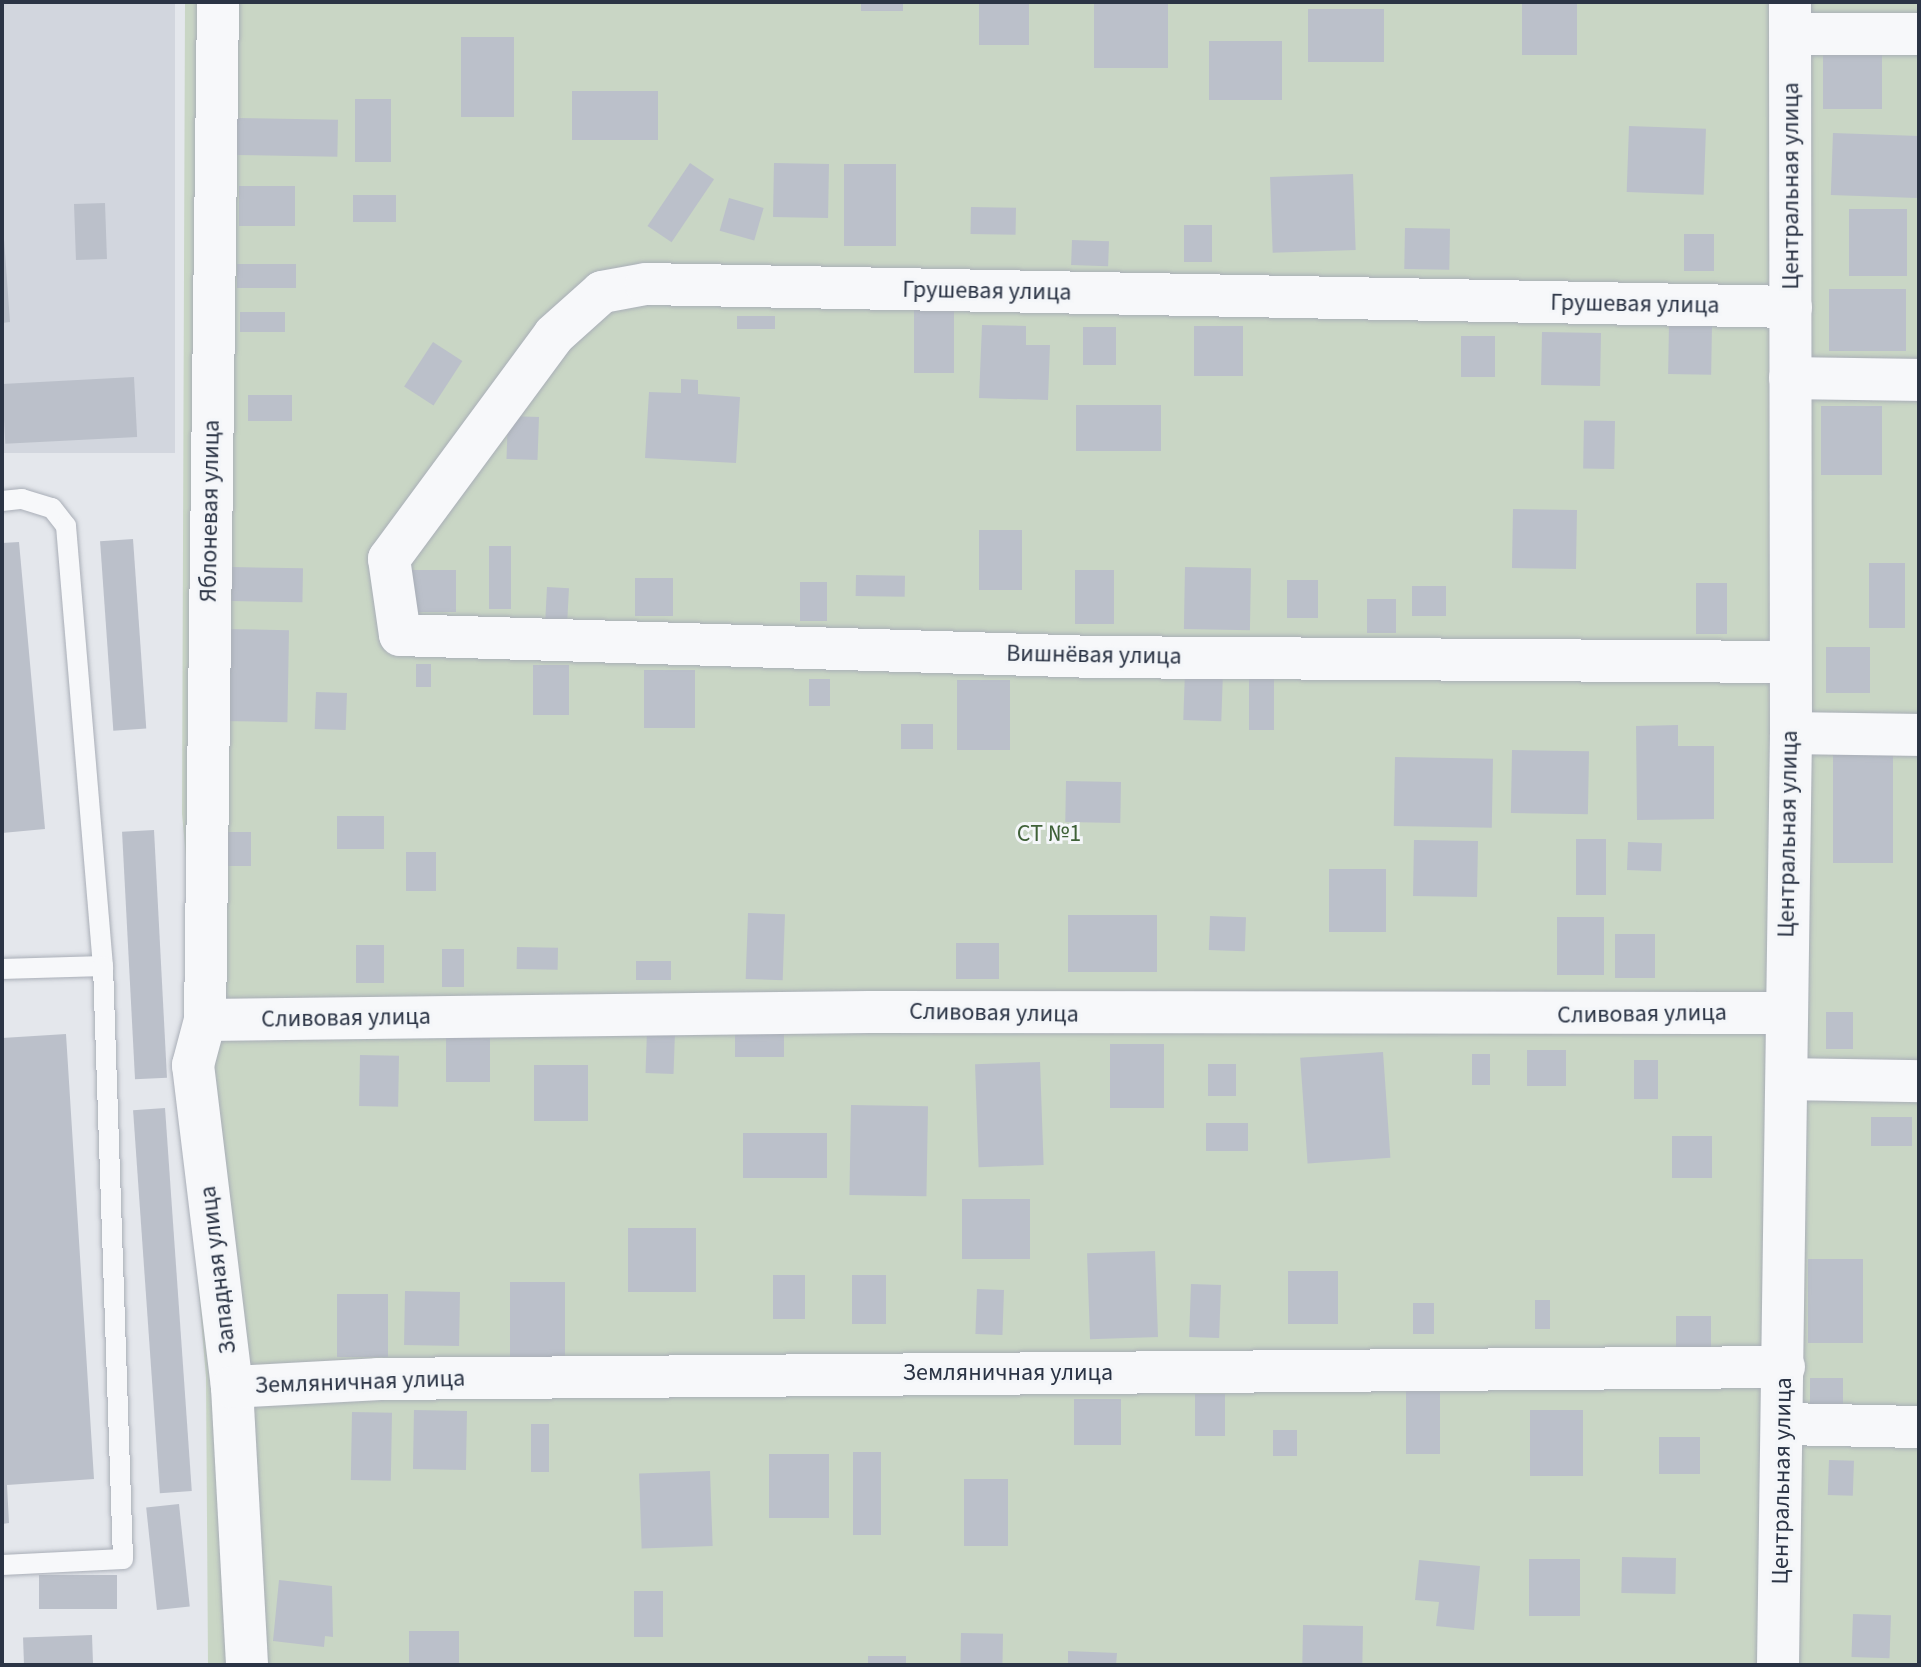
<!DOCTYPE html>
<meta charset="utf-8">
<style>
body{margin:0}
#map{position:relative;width:1921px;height:1667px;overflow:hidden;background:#e4e7ec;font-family:"Source Sans 3",sans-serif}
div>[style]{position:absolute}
.built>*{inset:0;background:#d2d6de;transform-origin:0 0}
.green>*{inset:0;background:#c9d6c5}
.building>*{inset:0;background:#bbc0ca;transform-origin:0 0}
.roads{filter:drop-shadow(0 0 2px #a9aeb7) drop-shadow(0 0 2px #a9aeb7)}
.service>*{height:20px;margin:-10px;padding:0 10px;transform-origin:10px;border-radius:10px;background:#f7f8fa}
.minor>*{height:42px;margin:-21px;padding:0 21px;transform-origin:21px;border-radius:21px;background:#f7f8fa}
span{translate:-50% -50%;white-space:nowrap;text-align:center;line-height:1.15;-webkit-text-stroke:6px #f4f6f9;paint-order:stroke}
.street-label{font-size:24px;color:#2b3445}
.park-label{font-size:24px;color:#3f6138}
.frame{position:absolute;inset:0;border:4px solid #2b3445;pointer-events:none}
</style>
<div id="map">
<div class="built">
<i style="left:2px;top:2px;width:173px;height:451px"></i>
</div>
<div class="green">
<i style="clip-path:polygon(185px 2px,1919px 2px,1919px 1665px,208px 1665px,206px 1377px,178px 1052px,199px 998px,182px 814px)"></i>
</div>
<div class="building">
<i style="left:861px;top:2px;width:42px;height:9px"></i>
<i style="left:979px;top:2px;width:50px;height:43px"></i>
<i style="left:1094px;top:2px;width:74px;height:66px"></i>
<i style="left:1522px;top:2px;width:55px;height:53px"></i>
<i style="left:1308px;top:9px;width:76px;height:53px"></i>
<i style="left:461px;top:37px;width:53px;height:80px"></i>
<i style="left:1209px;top:41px;width:73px;height:59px"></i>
<i style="left:1823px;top:54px;width:59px;height:55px"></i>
<i style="left:572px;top:91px;width:86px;height:49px"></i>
<i style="left:355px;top:99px;width:36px;height:63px"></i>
<i style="left:235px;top:118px;width:103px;height:37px;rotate:1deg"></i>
<i style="left:1629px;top:126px;width:77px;height:66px;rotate:2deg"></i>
<i style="left:1833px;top:133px;width:86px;height:62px;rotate:2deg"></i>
<i style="left:690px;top:163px;width:29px;height:76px;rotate:34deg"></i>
<i style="left:774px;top:163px;width:55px;height:54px;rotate:1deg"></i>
<i style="left:844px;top:164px;width:52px;height:82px"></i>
<i style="left:1353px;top:174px;width:76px;height:83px;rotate:88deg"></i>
<i style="left:239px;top:186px;width:56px;height:40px"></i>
<i style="left:353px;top:195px;width:43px;height:27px"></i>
<i style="left:729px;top:198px;width:36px;height:34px;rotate:16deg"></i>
<i style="left:105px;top:203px;width:56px;height:31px;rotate:88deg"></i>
<i style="left:971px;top:207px;width:45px;height:27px;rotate:1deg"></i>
<i style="left:1849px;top:209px;width:58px;height:67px"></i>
<i style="clip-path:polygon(2px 211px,10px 322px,2px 323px)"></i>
<i style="left:1184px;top:225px;width:28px;height:37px"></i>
<i style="left:1405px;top:228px;width:45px;height:41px;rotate:1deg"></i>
<i style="left:1684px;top:234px;width:30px;height:37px"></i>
<i style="left:1072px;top:240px;width:37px;height:25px;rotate:2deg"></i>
<i style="left:237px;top:264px;width:59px;height:24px"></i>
<i style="left:1906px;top:289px;width:62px;height:77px;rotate:90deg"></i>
<i style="left:914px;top:303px;width:40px;height:70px"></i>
<i style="left:240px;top:312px;width:45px;height:20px"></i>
<i style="left:737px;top:316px;width:38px;height:13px"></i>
<i style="left:1669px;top:324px;width:43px;height:50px;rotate:1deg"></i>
<i style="clip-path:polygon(982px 325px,1026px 326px,1026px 345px,1050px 345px,1048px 400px,979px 398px)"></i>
<i style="left:1194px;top:326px;width:49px;height:50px"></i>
<i style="left:1083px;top:327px;width:33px;height:38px"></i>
<i style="left:1542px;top:332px;width:59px;height:53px;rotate:1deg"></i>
<i style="left:1461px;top:336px;width:34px;height:41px"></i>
<i style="left:433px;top:342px;width:35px;height:53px;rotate:33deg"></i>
<i style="left:134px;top:377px;width:60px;height:132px;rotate:87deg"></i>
<i style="clip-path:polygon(681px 379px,698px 380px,698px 394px,740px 397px,736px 463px,645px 458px,649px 392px,681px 393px)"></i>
<i style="left:248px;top:395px;width:44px;height:26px"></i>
<i style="left:1076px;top:405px;width:85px;height:46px"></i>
<i style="left:1821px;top:406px;width:61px;height:69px"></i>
<i style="left:508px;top:416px;width:31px;height:43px;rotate:2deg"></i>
<i style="left:1615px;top:421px;width:48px;height:31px;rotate:91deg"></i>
<i style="left:1513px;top:509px;width:64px;height:59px;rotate:1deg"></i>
<i style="left:979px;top:530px;width:43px;height:60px"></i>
<i style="left:133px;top:539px;width:190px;height:33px;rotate:86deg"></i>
<i style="clip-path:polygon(19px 542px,45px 829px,2px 833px,2px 543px)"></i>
<i style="left:489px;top:546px;width:22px;height:63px"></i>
<i style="left:1869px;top:563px;width:36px;height:65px"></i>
<i style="left:232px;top:567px;width:71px;height:34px;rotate:1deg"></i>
<i style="left:1185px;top:567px;width:66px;height:62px;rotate:1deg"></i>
<i style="left:406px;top:570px;width:50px;height:42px"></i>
<i style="left:1075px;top:570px;width:39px;height:54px"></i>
<i style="left:856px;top:575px;width:49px;height:21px;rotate:1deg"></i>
<i style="left:635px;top:578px;width:38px;height:38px"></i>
<i style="left:1287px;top:580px;width:31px;height:38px"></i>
<i style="left:800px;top:582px;width:27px;height:39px"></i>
<i style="left:1696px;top:583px;width:31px;height:51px"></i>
<i style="left:1412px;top:586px;width:34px;height:30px"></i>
<i style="left:547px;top:587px;width:22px;height:33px;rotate:3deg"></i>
<i style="left:1367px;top:599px;width:29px;height:34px"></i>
<i style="left:222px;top:629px;width:67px;height:92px;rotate:1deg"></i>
<i style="left:1826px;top:647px;width:44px;height:46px"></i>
<i style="left:416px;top:664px;width:15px;height:23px"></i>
<i style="left:533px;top:665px;width:36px;height:50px"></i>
<i style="left:644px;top:670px;width:51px;height:58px"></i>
<i style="left:1185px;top:671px;width:38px;height:49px;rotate:2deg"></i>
<i style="left:1249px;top:676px;width:25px;height:54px"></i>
<i style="left:809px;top:679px;width:21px;height:27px"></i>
<i style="left:957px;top:680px;width:53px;height:70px"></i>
<i style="left:316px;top:692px;width:31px;height:37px;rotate:2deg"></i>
<i style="left:901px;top:724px;width:32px;height:25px"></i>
<i style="clip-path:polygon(1678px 725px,1678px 746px,1714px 746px,1714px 819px,1637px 820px,1636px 726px)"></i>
<i style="left:1512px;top:750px;width:77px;height:63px;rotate:1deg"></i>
<i style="left:1833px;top:750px;width:60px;height:113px"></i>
<i style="left:1395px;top:757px;width:98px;height:69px;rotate:1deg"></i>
<i style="left:1066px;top:781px;width:55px;height:41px;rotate:1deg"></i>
<i style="left:337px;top:816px;width:47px;height:33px"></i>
<i style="left:154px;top:830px;width:248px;height:32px;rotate:87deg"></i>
<i style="left:219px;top:832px;width:32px;height:34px"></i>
<i style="left:1576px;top:839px;width:30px;height:56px"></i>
<i style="left:1414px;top:840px;width:64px;height:56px;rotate:1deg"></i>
<i style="left:1628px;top:842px;width:34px;height:28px;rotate:2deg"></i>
<i style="left:406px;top:852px;width:30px;height:39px"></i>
<i style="left:1329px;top:869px;width:57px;height:63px"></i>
<i style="left:748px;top:913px;width:37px;height:66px;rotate:2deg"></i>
<i style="left:1068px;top:915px;width:89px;height:57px"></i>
<i style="left:1210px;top:916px;width:36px;height:34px;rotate:2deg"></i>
<i style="left:1557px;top:917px;width:47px;height:58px"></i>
<i style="left:1615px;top:934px;width:40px;height:44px"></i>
<i style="left:999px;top:943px;width:36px;height:43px;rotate:90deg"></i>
<i style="left:356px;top:945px;width:28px;height:38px"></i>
<i style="left:517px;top:947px;width:41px;height:22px;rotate:1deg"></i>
<i style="left:442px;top:949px;width:22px;height:38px"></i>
<i style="left:636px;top:961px;width:35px;height:19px"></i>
<i style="left:1826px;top:1012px;width:27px;height:37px"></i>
<i style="left:735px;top:1028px;width:49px;height:29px"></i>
<i style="left:647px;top:1031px;width:28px;height:42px;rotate:2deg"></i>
<i style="left:446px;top:1032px;width:44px;height:50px"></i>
<i style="clip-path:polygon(66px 1034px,94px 1479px,7px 1485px,9px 1523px,2px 1524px,2px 1038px)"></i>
<i style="left:1110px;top:1044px;width:54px;height:64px"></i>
<i style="left:1527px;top:1050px;width:39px;height:36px"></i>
<i style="left:1383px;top:1052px;width:106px;height:83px;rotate:86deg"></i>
<i style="left:1472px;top:1054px;width:18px;height:31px"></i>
<i style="left:360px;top:1055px;width:39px;height:51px;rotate:1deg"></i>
<i style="left:1634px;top:1060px;width:24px;height:39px"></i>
<i style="left:1040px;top:1062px;width:103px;height:65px;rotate:88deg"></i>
<i style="left:1208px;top:1064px;width:28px;height:32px"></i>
<i style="left:534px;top:1065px;width:54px;height:56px"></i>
<i style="left:851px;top:1105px;width:77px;height:90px;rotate:1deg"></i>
<i style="left:165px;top:1108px;width:384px;height:32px;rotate:86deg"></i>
<i style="left:1871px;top:1117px;width:41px;height:29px"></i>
<i style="left:1206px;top:1123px;width:42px;height:28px"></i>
<i style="left:743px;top:1133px;width:84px;height:45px"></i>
<i style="left:1672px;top:1136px;width:40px;height:42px"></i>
<i style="left:962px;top:1199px;width:68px;height:60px"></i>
<i style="left:628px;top:1228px;width:68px;height:64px"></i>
<i style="left:1155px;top:1251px;width:86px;height:68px;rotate:88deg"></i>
<i style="left:1808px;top:1259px;width:55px;height:84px"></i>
<i style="left:1288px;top:1271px;width:50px;height:53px"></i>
<i style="left:773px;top:1275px;width:32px;height:44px"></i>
<i style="left:852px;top:1275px;width:34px;height:49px"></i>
<i style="left:510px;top:1282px;width:55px;height:78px"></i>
<i style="left:1191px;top:1284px;width:30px;height:53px;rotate:2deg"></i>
<i style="left:977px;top:1289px;width:27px;height:45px;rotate:2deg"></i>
<i style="left:405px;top:1291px;width:55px;height:54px;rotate:1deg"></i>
<i style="left:337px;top:1294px;width:51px;height:63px"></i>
<i style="left:1535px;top:1300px;width:15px;height:29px"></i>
<i style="left:1413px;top:1303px;width:21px;height:31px"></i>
<i style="left:1676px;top:1316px;width:35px;height:31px"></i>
<i style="left:1810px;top:1378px;width:33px;height:30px"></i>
<i style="left:1406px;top:1386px;width:34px;height:68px"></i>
<i style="left:1195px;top:1394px;width:30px;height:42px"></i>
<i style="left:1074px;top:1399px;width:47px;height:46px"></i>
<i style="left:414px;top:1410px;width:53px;height:59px;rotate:1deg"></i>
<i style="left:1530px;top:1410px;width:53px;height:66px"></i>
<i style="left:352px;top:1412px;width:40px;height:68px;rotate:1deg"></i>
<i style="left:531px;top:1424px;width:18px;height:48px"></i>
<i style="left:1273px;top:1430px;width:24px;height:26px"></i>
<i style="left:1659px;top:1437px;width:41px;height:37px"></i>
<i style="left:853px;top:1452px;width:28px;height:83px"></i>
<i style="left:769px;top:1454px;width:60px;height:64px"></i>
<i style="left:1829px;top:1460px;width:25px;height:35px;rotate:2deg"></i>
<i style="left:710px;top:1471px;width:75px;height:71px;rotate:88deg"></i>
<i style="left:964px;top:1479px;width:44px;height:67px"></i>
<i style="left:179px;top:1504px;width:103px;height:33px;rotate:84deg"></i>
<i style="left:1622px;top:1557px;width:54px;height:36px;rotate:1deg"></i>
<i style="left:1529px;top:1559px;width:51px;height:57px"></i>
<i style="clip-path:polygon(1419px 1560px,1480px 1566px,1474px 1630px,1436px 1626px,1439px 1602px,1415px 1600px)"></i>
<i style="left:39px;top:1575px;width:78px;height:34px"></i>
<i style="clip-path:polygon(279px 1580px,332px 1586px,333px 1637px,325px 1636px,324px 1647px,273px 1641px)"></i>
<i style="left:634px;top:1591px;width:29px;height:46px"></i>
<i style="left:1853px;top:1614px;width:38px;height:43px;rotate:2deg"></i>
<i style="left:1303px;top:1625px;width:60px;height:40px;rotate:1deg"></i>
<i style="left:409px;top:1631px;width:50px;height:34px"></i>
<i style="left:961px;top:1633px;width:42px;height:32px;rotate:1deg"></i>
<i style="left:92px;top:1635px;width:30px;height:69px;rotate:88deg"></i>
<i style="clip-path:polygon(1068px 1651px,1117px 1653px,1116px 1665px,1068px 1665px)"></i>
<i style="left:868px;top:1656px;width:38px;height:9px"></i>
</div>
<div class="roads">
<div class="service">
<i style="left:2px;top:501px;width:20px;rotate:-6deg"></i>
<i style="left:22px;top:499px;width:31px;rotate:17deg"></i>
<i style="left:52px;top:508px;width:23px;rotate:52deg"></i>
<i style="left:66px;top:526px;width:442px;rotate:85.2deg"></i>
<i style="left:103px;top:966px;width:101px;rotate:178.3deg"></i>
<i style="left:2px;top:1565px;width:121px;rotate:-2.8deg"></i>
<i style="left:123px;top:1559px;width:593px;rotate:-91.93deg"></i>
</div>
<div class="minor">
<i style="left:218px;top:2px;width:1018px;rotate:90.73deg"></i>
<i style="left:205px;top:1020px;width:47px;rotate:104.9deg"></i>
<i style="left:193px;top:1065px;width:324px;rotate:83.1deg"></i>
<i style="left:232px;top:1387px;width:278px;rotate:86.9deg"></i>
<i style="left:1791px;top:34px;width:128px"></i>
<i style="left:1790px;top:378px;width:129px;rotate:0.9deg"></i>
<i style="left:1789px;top:662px;width:694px;rotate:-179.59deg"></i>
<i style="left:1095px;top:657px;width:695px;rotate:-178.19deg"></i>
<i style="left:400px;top:635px;width:77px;rotate:-98.2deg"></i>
<i style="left:389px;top:559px;width:278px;rotate:-53.6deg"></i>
<i style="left:554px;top:335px;width:64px;rotate:-41.9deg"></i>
<i style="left:602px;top:292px;width:45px;rotate:-10.3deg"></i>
<i style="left:646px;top:284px;width:1145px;rotate:1.15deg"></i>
<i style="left:1791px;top:733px;width:128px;rotate:0.9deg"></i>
<i style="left:205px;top:1020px;width:664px;rotate:-0.69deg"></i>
<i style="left:869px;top:1012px;width:915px;rotate:0.06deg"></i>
<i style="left:1787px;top:1079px;width:132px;rotate:0.9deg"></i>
<i style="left:232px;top:1387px;width:146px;rotate:-3.1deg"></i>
<i style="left:378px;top:1379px;width:1406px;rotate:-0.49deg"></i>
<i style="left:1785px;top:1424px;width:134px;rotate:1.3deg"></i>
<i style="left:1778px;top:1665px;width:932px;rotate:-89.2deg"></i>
<i style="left:1791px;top:733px;width:731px;rotate:-90.08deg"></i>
</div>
</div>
<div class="street-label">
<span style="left:1791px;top:186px;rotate:-90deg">Центральная улица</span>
<span style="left:987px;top:291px;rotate:1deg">Грушевая улица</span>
<span style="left:1635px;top:304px;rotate:1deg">Грушевая улица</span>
<span style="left:210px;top:511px;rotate:-89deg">Яблоневая улица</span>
<span style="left:1094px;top:655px;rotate:1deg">Вишнёвая улица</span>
<span style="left:1788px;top:834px;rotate:-89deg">Центральная улица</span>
<span style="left:994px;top:1013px;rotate:1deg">Сливовая улица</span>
<span style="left:1642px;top:1014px;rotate:-1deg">Сливовая улица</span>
<span style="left:346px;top:1018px;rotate:-1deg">Сливовая улица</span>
<span style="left:218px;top:1270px;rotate:-97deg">Западная улица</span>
<span style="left:1008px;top:1373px">Земляничная улица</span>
<span style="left:360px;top:1382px;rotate:-2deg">Земляничная улица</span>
<span style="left:1782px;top:1481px;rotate:-89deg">Центральная улица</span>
</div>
<div class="park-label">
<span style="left:1049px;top:834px">СТ №1</span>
</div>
<div class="frame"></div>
</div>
